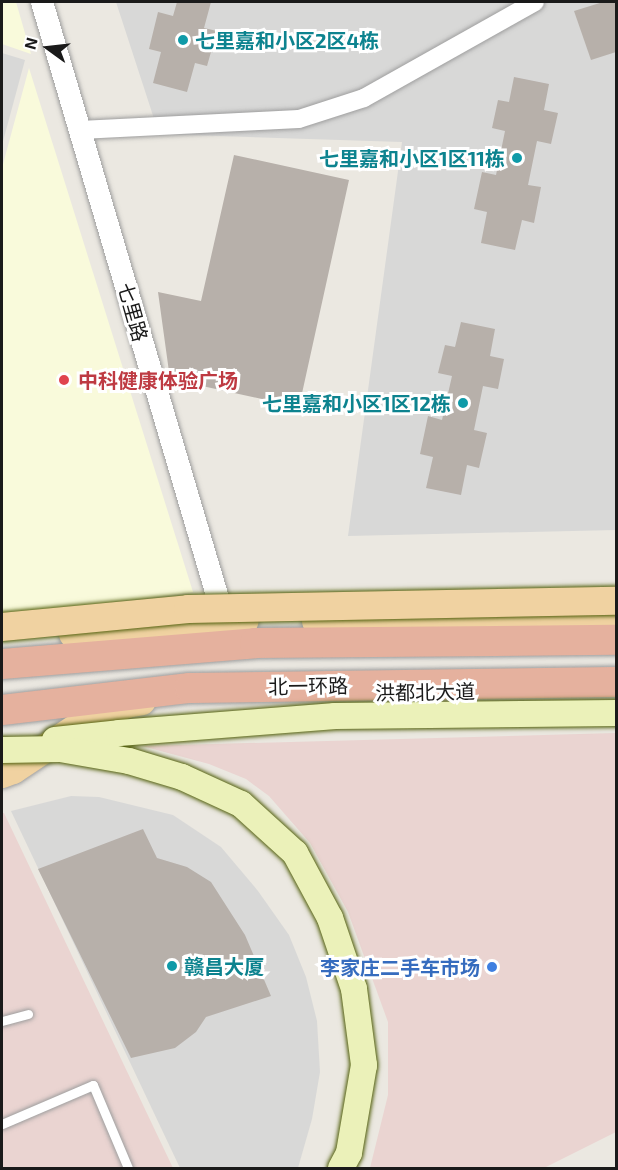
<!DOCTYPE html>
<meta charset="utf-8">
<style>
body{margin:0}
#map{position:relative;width:618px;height:1170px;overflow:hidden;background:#ebe8e1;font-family:"Exo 2","Noto Sans SC",sans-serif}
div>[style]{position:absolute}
.residential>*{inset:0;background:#d8d8d7}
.commercial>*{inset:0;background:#ead4d1}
.education>*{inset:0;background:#f9fadb}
.building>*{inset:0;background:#b7b0aa}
.roads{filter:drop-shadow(0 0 2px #9e9e9e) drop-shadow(0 0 2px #9e9e9e)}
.service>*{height:9px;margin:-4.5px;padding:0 4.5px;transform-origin:4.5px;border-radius:4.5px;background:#fff}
.minor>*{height:18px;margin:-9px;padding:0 9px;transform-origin:9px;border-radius:9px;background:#fff}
.tertiary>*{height:22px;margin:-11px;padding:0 11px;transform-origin:11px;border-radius:11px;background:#fff}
.primary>*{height:28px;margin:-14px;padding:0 14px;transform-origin:14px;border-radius:14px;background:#f0d2a1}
.trunk>*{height:30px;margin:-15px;padding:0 15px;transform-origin:15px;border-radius:15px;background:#e5b19e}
.bridges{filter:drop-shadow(0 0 2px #556210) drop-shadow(0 0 2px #556210)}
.secondary-bridge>*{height:26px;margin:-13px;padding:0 13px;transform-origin:13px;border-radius:13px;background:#ebf1b9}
.primary-bridge>*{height:28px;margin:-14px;padding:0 14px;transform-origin:14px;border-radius:14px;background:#f0d2a1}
.dots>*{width:16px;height:16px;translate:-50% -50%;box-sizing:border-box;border:3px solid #fff;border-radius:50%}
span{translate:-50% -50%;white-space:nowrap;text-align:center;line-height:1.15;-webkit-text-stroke:6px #fff;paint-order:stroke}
.culture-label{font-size:20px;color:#0d838f;font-weight:700}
.left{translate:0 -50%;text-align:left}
.right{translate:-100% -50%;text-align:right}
.street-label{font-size:20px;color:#1a1a1a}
.health-label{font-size:20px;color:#be3a42;font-weight:700}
.shop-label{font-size:20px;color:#366cbe;font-weight:700}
.frame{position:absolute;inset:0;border:3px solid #1a1a1a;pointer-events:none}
.north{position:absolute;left:18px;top:18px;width:60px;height:60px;-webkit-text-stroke:4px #fff;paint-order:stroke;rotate:285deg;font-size:16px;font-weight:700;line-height:24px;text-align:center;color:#1a1a1a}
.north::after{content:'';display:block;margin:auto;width:21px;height:27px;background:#1a1a1a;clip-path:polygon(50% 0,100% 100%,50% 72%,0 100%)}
</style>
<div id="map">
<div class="residential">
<i style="clip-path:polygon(116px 2px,616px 2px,616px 530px,348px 536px,402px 142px,159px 134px)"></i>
<i style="clip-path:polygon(2px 53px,25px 60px,2px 145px)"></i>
<i style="clip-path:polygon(71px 796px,99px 797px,173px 815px,221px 847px,258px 891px,289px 935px,306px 977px,317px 1021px,320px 1072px,312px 1119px,298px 1168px,180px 1168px,11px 811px)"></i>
</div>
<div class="commercial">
<i style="clip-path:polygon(616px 733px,616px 1132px,544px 1168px,370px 1168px,388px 1095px,388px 1022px,348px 912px,310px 843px,269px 796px,246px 779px,209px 764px,142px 746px)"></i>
<i style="clip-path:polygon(2px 813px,4px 813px,173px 1168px,2px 1168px)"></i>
</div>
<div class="education">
<i style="clip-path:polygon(2px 2px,16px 2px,31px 54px,2px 44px)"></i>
<i style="clip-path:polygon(29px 68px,193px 592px,2px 616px,2px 168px)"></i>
</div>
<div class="building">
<i style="clip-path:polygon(177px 2px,211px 2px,204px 28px,217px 31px,207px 66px,195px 63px,187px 92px,153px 83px,161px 52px,149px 49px,158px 12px,173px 16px)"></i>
<i style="clip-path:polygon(603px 2px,616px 2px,616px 52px,591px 60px,574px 11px)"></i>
<i style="clip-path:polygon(514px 77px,549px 84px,544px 110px,558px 113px,551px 144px,537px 141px,528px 185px,541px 187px,534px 223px,522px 220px,515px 250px,481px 243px,487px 212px,474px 209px,482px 172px,496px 175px,505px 131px,492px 128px,498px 100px,509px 102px)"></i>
<i style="clip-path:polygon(234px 155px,349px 180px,299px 407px,170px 379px,158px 292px,201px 301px)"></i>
<i style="clip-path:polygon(461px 322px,495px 329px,490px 356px,504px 359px,498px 389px,483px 386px,474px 430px,487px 433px,479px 468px,467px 465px,461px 495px,426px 488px,433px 457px,420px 454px,428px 416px,442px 420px,452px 376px,438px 373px,445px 345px,455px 347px)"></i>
<i style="clip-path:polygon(143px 829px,157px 858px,187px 867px,211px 882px,245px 935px,271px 996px,206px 1017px,196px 1032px,175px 1048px,131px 1058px,38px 869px)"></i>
</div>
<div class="roads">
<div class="service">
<i style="left:2px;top:1021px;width:27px;rotate:-15deg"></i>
<i style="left:2px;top:1124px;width:99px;rotate:-23.2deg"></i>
<i style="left:93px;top:1085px;width:90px;rotate:67.1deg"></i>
</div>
<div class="minor">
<i style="left:80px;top:130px;width:219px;rotate:-2.9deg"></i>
<i style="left:299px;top:119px;width:68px;rotate:-17.9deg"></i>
<i style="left:364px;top:98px;width:196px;rotate:-29.3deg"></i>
</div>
<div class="tertiary">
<i style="left:42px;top:2px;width:646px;rotate:73.56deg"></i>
</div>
<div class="primary">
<i style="left:316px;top:621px;width:300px;rotate:-0.8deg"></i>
<i style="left:73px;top:634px;width:172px;rotate:-4.3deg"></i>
<i style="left:2px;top:774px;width:12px;rotate:-20deg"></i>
<i style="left:13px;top:770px;width:87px;rotate:-33.7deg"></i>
<i style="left:85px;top:722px;width:46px;rotate:-23.2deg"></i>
<i style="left:127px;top:704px;width:15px;rotate:-11deg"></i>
</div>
<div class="trunk">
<i style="left:2px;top:664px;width:254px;rotate:-4.7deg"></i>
<i style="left:255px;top:643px;width:361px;rotate:-0.5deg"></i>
<i style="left:2px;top:710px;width:189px;rotate:-6.7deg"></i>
<i style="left:190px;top:688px;width:426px;rotate:-0.8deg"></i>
</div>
</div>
<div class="bridges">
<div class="secondary-bridge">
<i style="left:55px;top:740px;width:64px;rotate:-6.2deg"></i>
<i style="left:119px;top:733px;width:217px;rotate:-4.5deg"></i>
<i style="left:335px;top:716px;width:281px;rotate:-0.6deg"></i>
<i style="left:2px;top:750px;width:58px;rotate:-1deg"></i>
<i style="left:60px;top:749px;width:70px;rotate:9.9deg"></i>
<i style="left:129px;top:761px;width:55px;rotate:16.8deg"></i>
<i style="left:182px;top:777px;width:65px;rotate:24.6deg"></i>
<i style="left:241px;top:804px;width:73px;rotate:42.2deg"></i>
<i style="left:295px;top:853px;width:74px;rotate:61.7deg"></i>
<i style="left:330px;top:918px;width:75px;rotate:71.3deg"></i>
<i style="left:354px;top:989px;width:77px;rotate:82.5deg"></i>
<i style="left:364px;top:1065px;width:89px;rotate:99.7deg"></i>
<i style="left:349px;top:1153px;width:17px;rotate:118deg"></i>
</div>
<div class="primary-bridge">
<i style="left:2px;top:627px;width:187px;rotate:-5.5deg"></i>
<i style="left:188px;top:609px;width:428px;rotate:-1.1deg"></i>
</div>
</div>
<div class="dots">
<i style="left:183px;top:40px;background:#0f9aa8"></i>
<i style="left:517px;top:158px;background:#0f9aa8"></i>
<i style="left:64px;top:380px;background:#e0444e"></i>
<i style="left:463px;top:403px;background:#0f9aa8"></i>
<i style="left:172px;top:966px;background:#0f9aa8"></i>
<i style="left:492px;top:967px;background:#3f7fe0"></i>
</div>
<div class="culture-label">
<span class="left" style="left:195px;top:40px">七里嘉和小区2区4栋</span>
<span class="right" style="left:505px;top:158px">七里嘉和小区1区11栋</span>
<span class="right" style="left:451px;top:403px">七里嘉和小区1区12栋</span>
<span class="left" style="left:184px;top:966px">赣昌大厦</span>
</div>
<div class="street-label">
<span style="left:133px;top:312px;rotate:74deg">七里路</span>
<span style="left:308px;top:686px;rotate:-1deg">北一环路</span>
<span style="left:425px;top:692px;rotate:-1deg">洪都北大道</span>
</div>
<div class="health-label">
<span class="left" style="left:78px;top:380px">中科健康体验广场</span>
</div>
<div class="shop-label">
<span class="right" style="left:480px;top:967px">李家庄二手车市场</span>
</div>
<div class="frame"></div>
<div class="north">N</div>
</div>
